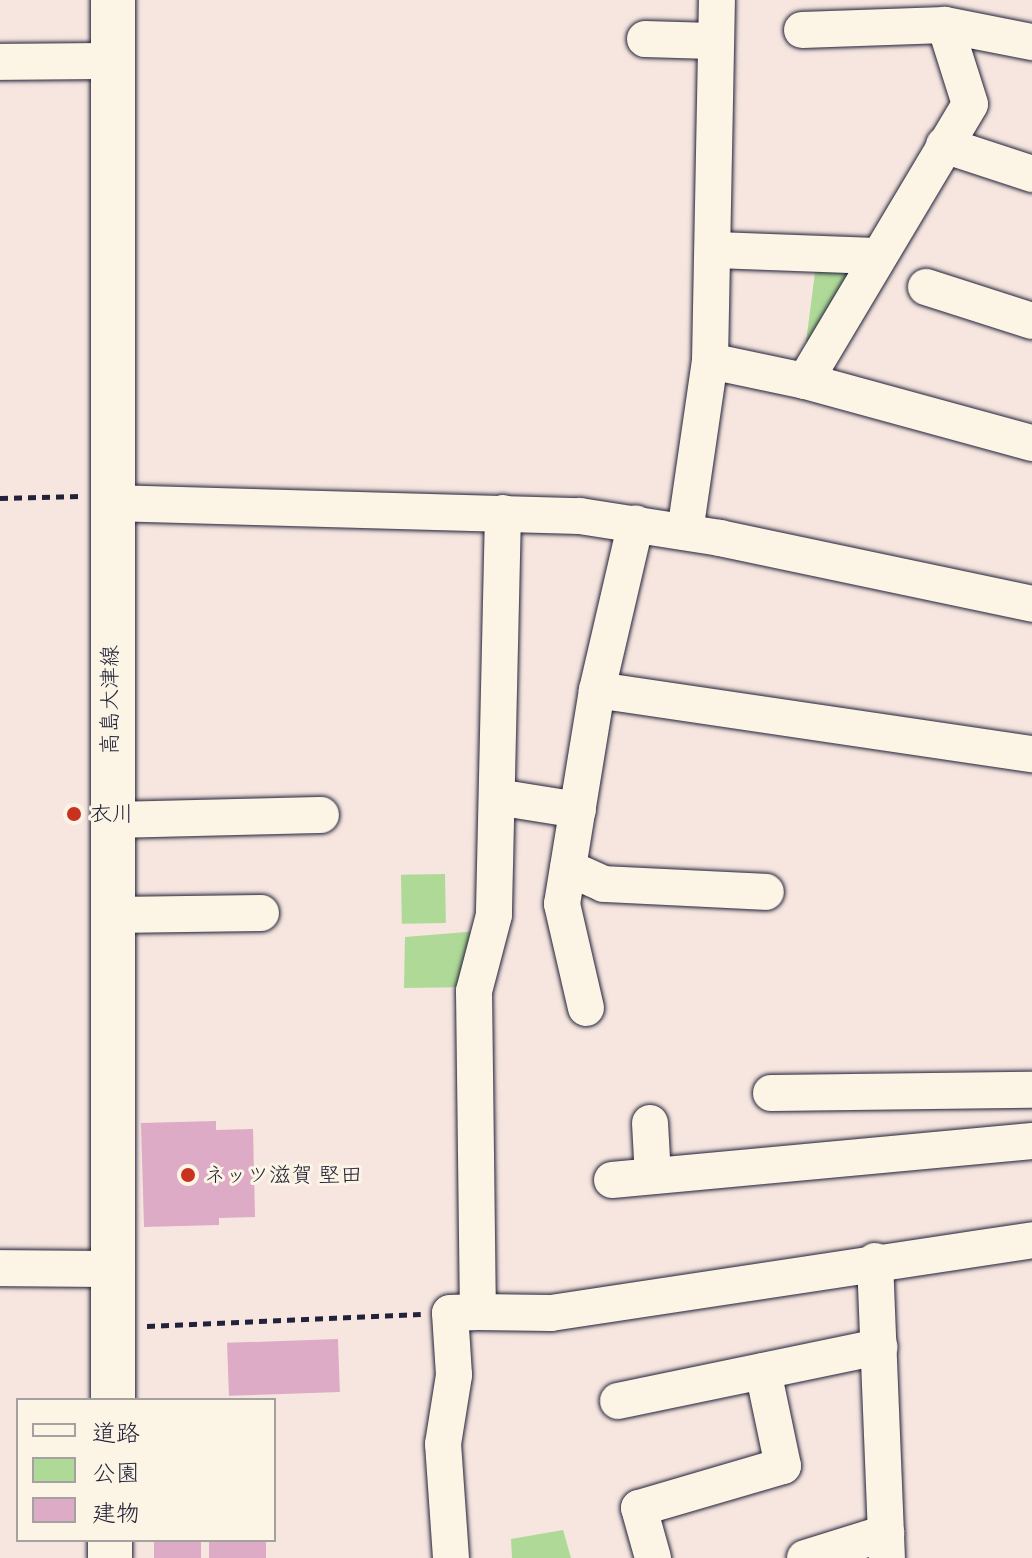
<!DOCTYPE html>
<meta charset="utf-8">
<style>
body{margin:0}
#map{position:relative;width:1032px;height:1558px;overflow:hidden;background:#f6e6df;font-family:Delius,"Klee One",sans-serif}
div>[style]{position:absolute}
.green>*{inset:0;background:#aed997;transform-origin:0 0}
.building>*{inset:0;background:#deabc6;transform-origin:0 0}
.path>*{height:5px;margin-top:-2.5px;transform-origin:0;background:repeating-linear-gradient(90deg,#22223b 0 8px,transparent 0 14px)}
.roads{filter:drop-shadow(0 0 2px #22223b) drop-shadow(0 0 2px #22223b)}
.minor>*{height:36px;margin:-18px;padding:0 18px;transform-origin:18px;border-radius:18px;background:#fcf5e5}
.major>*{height:44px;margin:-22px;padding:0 22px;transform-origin:22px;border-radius:22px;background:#fcf5e5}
.dots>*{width:22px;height:22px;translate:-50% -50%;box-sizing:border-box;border:4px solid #fcf5e5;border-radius:50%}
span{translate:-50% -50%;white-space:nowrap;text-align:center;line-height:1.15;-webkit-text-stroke:6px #fcf5e5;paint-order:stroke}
.street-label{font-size:22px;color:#22223b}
.poi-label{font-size:22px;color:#22223b}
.left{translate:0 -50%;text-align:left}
.legend{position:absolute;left:16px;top:1398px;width:260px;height:144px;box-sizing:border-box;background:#fcf5e5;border:2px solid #a5a1a1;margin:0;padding:10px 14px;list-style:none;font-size:24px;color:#22223b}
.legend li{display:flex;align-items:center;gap:16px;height:40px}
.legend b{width:40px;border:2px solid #a5a1a1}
</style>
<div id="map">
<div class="green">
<i style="clip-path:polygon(816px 265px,863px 265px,802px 373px)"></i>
<i style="left:445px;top:874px;width:49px;height:44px;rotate:89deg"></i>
<i style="clip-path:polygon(479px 931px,475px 987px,404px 988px,405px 937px)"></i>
<i style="clip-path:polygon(563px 1530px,571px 1558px,512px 1558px,511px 1539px)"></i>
</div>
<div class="building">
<i style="clip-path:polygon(216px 1121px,216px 1130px,253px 1129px,255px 1217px,219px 1218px,219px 1225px,144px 1227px,141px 1123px)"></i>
<i style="left:338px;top:1339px;width:53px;height:111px;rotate:88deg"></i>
<i style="left:154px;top:1540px;width:47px;height:18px"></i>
<i style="left:209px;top:1540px;width:57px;height:18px"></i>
</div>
<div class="path">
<i style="left:0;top:498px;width:81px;rotate:-1.4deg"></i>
<i style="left:147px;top:1326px;width:274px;rotate:-2.5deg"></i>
</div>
<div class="roads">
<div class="minor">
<i style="left:802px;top:30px;width:143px;rotate:-2deg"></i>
<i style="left:645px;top:39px;width:67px;rotate:1.7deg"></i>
<i style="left:0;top:62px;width:113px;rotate:-0.5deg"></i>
<i style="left:944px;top:145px;width:93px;rotate:18.2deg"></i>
<i style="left:714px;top:250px;width:164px;rotate:2.1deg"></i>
<i style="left:926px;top:287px;width:111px;rotate:17.8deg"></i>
<i style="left:710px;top:361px;width:97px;rotate:11.9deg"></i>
<i style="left:805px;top:381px;width:235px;rotate:15.3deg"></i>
<i style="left:805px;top:381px;width:322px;rotate:-59.2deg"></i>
<i style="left:970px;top:104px;width:83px;rotate:-107.6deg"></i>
<i style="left:945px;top:25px;width:89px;rotate:11.1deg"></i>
<i style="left:110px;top:503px;width:470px;rotate:1.6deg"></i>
<i style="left:580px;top:516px;width:142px;rotate:8.9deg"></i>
<i style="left:720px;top:538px;width:319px;rotate:11.9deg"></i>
<i style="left:503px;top:513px;width:402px;rotate:91.3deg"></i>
<i style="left:494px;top:915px;width:79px;rotate:104.7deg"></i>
<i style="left:474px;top:991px;width:321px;rotate:89.3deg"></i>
<i style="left:478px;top:1312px;width:73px;rotate:0.8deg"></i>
<i style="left:551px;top:1313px;width:487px;rotate:-8.6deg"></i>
<i style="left:685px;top:532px;width:173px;rotate:-81.7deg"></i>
<i style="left:710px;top:361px;width:361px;rotate:-88.9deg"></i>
<i style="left:597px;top:690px;width:440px;rotate:8.4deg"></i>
<i style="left:497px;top:797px;width:82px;rotate:9.1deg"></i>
<i style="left:111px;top:820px;width:210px;rotate:-1.4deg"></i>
<i style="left:568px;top:868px;width:39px;rotate:24deg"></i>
<i style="left:604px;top:884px;width:162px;rotate:2.8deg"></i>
<i style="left:112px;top:915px;width:149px;rotate:-0.8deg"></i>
<i style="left:586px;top:1008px;width:107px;rotate:-103deg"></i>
<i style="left:562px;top:904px;width:217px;rotate:-80.7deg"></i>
<i style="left:597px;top:690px;width:171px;rotate:-76.9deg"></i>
<i style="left:771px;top:1093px;width:261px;rotate:-0.7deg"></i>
<i style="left:650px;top:1123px;width:53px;rotate:86.8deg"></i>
<i style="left:612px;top:1180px;width:422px;rotate:-5.3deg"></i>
<i style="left:875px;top:1261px;width:297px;rotate:87.7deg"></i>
<i style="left:0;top:1268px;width:117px;rotate:0.5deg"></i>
<i style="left:618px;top:1401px;width:267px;rotate:-11.7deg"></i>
<i style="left:451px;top:1558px;width:114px;rotate:-94deg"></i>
<i style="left:443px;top:1444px;width:70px;rotate:-80.9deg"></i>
<i style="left:454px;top:1375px;width:62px;rotate:-93.7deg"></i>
<i style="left:450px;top:1313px;width:28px;rotate:-2deg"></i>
<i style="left:653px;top:1558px;width:52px;rotate:-105.6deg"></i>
<i style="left:639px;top:1508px;width:150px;rotate:-16.3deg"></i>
<i style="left:783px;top:1466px;width:97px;rotate:-101.9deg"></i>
<i style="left:805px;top:1558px;width:85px;rotate:-17.2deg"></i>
</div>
<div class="major">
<i style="left:113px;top:1400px;width:1400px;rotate:-90deg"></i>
<i style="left:110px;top:1558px;width:18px;rotate:-90deg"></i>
</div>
</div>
<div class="dots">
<i style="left:74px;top:814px;background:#c8321e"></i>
<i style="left:188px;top:1175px;background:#c8321e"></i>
</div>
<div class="street-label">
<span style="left:110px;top:700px;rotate:-90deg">高島大津線</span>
</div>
<div class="poi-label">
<span class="left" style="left:90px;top:814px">衣川</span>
<span class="left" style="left:204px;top:1175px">ネッツ滋賀 堅田</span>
</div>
<ul class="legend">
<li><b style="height:10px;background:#fcf5e5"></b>道路</li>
<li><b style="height:22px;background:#aed997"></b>公園</li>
<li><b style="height:22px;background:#deabc6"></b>建物</li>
</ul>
</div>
